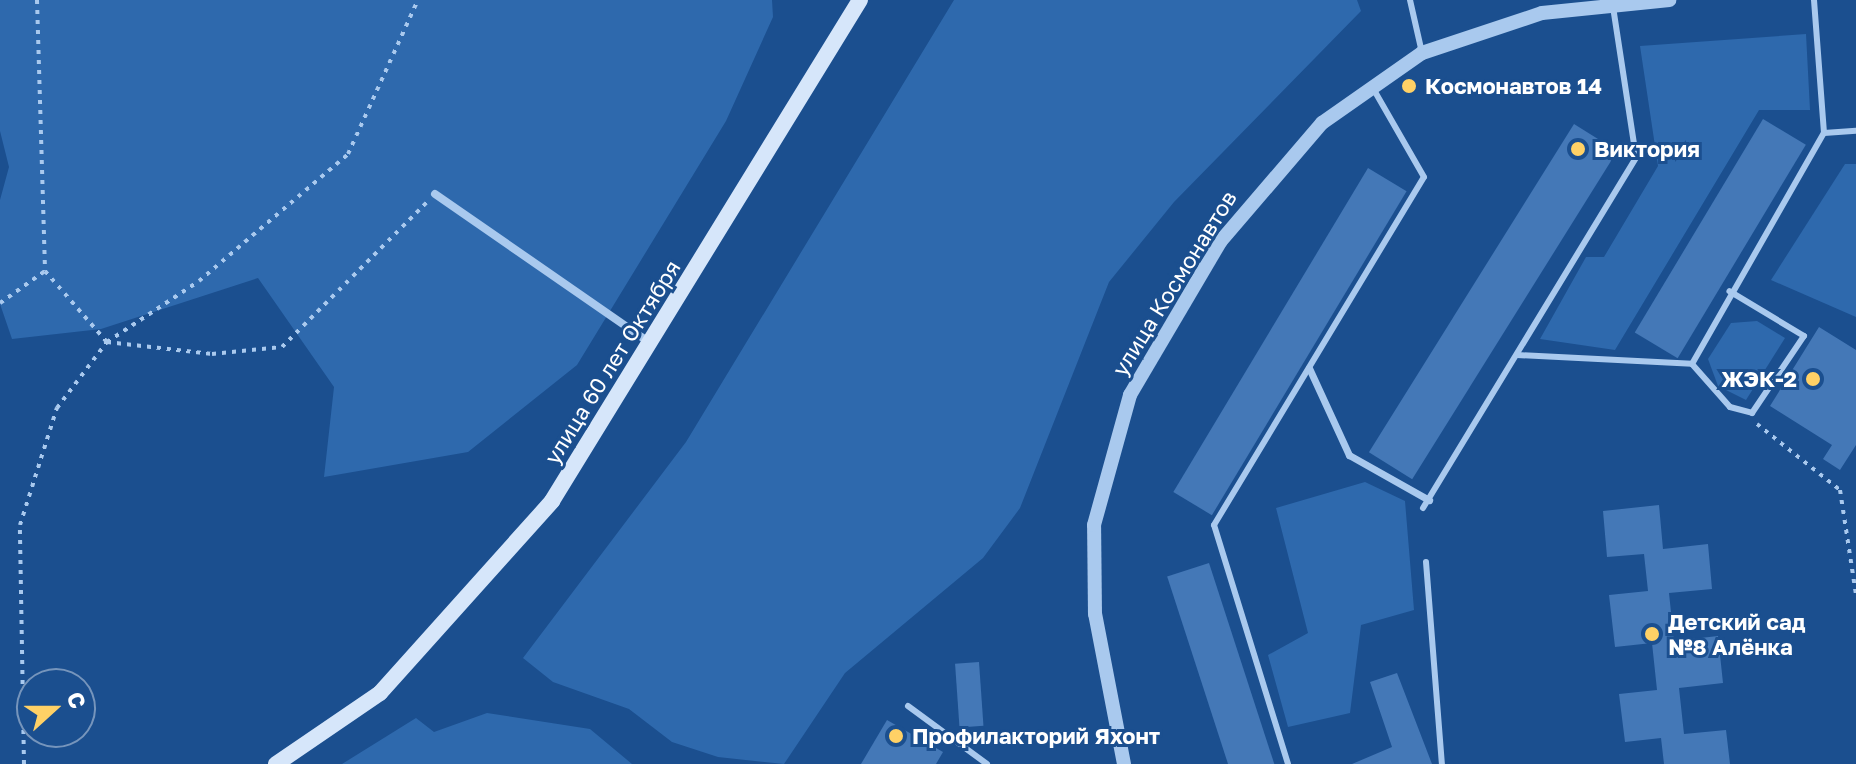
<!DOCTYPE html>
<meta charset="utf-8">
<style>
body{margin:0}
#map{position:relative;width:1856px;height:764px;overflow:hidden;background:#1b4f8f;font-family:"Golos Text",sans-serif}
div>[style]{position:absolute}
.green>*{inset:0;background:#2e69ad}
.building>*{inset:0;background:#4478b7;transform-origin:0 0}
.path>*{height:4px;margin-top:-2px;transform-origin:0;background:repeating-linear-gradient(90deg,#a9c9ee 0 4px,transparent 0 10px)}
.service>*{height:6px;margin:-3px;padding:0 3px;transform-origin:3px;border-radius:3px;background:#a9c9ee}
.pedestrian>*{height:7px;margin:-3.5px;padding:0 3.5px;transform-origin:3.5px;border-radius:3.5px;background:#a9c9ee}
.minor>*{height:8px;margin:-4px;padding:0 4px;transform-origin:4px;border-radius:4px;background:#a9c9ee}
.tertiary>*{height:14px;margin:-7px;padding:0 7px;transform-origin:7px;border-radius:7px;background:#a9c9ee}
.secondary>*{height:16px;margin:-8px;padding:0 8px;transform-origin:8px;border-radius:8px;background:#d6e6fa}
.dots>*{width:22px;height:22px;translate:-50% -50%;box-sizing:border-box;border:4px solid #1b4f8f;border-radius:50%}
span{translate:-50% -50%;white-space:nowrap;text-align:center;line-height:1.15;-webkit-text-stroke:6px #1b4f8f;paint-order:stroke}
.poi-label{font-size:22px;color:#fff;font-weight:700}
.left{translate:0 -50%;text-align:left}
.right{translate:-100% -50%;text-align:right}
.street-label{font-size:22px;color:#fff}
.north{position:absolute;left:16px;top:668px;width:80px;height:80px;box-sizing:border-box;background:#1b4f8f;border:2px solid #7695bc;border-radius:50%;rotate:69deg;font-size:22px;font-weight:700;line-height:32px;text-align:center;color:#fff}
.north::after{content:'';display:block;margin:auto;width:28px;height:36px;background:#ffd166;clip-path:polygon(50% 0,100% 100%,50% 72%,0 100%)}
</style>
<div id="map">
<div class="green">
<i style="clip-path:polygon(0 0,772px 0,773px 17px,726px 121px,577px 365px,468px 452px,324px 477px,334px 387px,258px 278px,101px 329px,12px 339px,0 304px,0 200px,9px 167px,0 131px)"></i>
<i style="clip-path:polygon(954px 0,1357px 0,1361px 11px,1174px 202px,1109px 282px,1020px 508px,983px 558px,845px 673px,784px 764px,718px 757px,672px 742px,629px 709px,553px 682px,523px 658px,686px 442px)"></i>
<i style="clip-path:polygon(1806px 34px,1810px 110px,1759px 110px,1615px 350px,1540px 339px,1586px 257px,1604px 257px,1658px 166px,1640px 46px)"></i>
<i style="clip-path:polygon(1845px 164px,1856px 164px,1856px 317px,1771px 280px)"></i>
<i style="clip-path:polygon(1757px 321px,1785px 338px,1746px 400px,1718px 386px,1708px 359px,1731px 323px)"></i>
<i style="clip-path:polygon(1365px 482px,1405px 501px,1414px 610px,1361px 625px,1350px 713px,1288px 727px,1268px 655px,1308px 633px,1276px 508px)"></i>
<i style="clip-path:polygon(487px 713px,590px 729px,632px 764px,342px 764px,416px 718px,434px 732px)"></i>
</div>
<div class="building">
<i style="left:1763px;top:119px;width:50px;height:249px;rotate:31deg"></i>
<i style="left:1574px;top:124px;width:51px;height:387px;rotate:32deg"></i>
<i style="left:1368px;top:168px;width:45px;height:378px;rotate:31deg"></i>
<i style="clip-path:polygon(1819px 327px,1856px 350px,1856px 445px,1840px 470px,1823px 459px,1832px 445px,1770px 406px)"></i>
<i style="clip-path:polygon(1659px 505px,1663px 549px,1708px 544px,1712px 589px,1669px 593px,1674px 641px,1718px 636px,1723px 683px,1679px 688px,1684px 734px,1726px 730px,1730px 764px,1664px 764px,1661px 738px,1625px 742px,1619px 694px,1657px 690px,1652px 643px,1615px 647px,1609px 595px,1648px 591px,1644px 554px,1607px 557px,1603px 511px)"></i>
<i style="left:1209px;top:563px;width:212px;height:44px;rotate:72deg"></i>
<i style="left:979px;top:662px;width:64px;height:24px;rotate:86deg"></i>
<i style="clip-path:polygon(1397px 673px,1432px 764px,1352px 764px,1392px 747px,1370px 682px)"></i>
<i style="clip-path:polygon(887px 720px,943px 752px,936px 764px,861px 764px)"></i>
</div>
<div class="path">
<i style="left:37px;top:0;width:271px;rotate:88.3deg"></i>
<i style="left:45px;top:271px;width:94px;rotate:48.9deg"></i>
<i style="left:107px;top:342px;width:106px;rotate:6.5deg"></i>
<i style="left:212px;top:354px;width:70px;rotate:-5.7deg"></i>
<i style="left:282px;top:347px;width:205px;rotate:-45deg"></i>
<i style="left:0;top:303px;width:55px;rotate:-35.4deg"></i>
<i style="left:1757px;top:424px;width:106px;rotate:38.5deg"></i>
<i style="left:1840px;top:490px;width:106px;rotate:81.3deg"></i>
<i style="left:24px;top:764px;width:239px;rotate:-91deg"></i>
<i style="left:20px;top:525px;width:123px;rotate:-72.5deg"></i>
<i style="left:57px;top:408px;width:83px;rotate:-52.9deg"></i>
<i style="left:107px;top:342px;width:110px;rotate:-33.5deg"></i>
<i style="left:199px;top:281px;width:196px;rotate:-40.4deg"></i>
<i style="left:348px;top:154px;width:169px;rotate:-65.6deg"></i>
</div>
<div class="service">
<i style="left:1410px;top:0;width:54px;rotate:77.2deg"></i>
<i style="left:1814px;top:0;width:133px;rotate:85.7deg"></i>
<i style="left:1824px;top:133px;width:32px;rotate:-4deg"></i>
<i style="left:1517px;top:355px;width:175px;rotate:2.9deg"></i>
<i style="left:1692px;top:364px;width:57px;rotate:48.5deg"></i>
<i style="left:1730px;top:407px;width:23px;rotate:15deg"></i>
<i style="left:1752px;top:413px;width:93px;rotate:-56deg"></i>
<i style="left:1804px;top:336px;width:87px;rotate:-149deg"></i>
<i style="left:1692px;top:364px;width:266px;rotate:-60.3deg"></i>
<i style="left:1423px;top:508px;width:411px;rotate:-58.7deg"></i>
<i style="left:1636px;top:157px;width:153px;rotate:-98.7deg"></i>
<i style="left:1426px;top:562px;width:203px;rotate:85.5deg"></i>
<i style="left:908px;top:706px;width:98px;rotate:36.3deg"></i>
<i style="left:1288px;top:764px;width:250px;rotate:-107.2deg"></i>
<i style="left:1214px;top:525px;width:406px;rotate:-58.9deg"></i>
<i style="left:1424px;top:177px;width:100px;rotate:-119.9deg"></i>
</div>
<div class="pedestrian">
<i style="left:1309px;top:368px;width:96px;rotate:65.3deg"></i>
<i style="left:1349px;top:455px;width:92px;rotate:29.4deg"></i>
</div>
<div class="minor">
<i style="left:435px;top:194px;width:260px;rotate:34.7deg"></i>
</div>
<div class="tertiary">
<i style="left:1124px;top:764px;width:153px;rotate:-100.9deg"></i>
<i style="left:1095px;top:614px;width:89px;rotate:-90.6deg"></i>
<i style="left:1094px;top:525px;width:135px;rotate:-74.5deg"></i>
<i style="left:1130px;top:395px;width:178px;rotate:-59.5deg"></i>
<i style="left:1220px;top:242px;width:157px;rotate:-49.4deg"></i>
<i style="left:1322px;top:123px;width:122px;rotate:-35deg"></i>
<i style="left:1422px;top:53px;width:126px;rotate:-18.4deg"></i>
<i style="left:1542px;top:13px;width:128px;rotate:-5.8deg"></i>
</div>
<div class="secondary">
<i style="left:276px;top:764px;width:126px;rotate:-34.3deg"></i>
<i style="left:380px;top:693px;width:258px;rotate:-48.1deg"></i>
<i style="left:552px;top:501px;width:588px;rotate:-58.42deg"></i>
</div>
<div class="dots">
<i style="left:1409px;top:86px;background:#ffd166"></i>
<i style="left:1578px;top:149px;background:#ffd166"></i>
<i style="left:1813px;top:379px;background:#ffd166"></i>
<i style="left:1652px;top:634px;background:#ffd166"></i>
<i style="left:896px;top:736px;background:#ffd166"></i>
</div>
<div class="poi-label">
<span class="left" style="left:1425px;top:86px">Космонавтов 14</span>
<span class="left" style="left:1594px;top:149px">Виктория</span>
<span class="right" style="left:1797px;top:379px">ЖЭК-2</span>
<span class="left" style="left:1668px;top:634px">Детский сад<br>№8 Алёнка</span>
<span class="left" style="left:912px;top:736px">Профилакторий Яхонт</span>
</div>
<div class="street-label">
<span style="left:1174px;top:283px;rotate:-58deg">улица Космонавтов</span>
<span style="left:612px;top:362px;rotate:-58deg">улица 60 лет Октября</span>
</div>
<div class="north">С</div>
</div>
